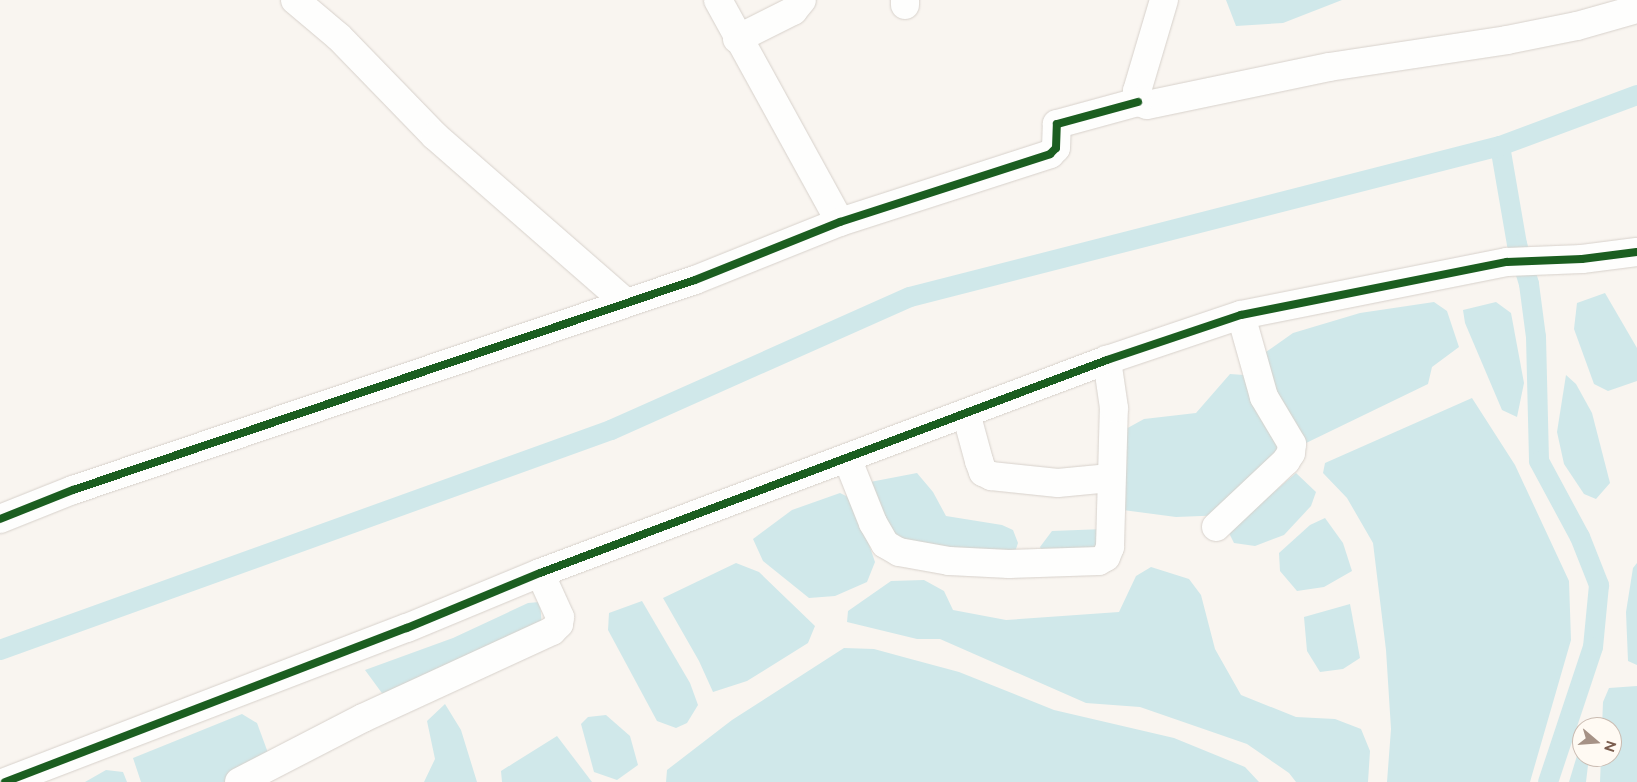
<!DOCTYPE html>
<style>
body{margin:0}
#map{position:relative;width:1637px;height:782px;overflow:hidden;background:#f9f5f0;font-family:Raleway,sans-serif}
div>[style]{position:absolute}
.water>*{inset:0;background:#d0e8ea}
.canal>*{height:20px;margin:-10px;padding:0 10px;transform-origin:10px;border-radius:10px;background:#d0e8ea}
.roads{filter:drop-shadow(0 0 1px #d7d1cb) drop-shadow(0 0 1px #d7d1cb)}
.minor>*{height:28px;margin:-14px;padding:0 14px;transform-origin:14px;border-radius:14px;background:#fefefd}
.cycleway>*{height:8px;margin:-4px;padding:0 4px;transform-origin:4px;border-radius:4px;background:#1b5e20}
span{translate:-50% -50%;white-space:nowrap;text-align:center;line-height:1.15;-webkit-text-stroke:4px #fffaf3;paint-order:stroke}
.north{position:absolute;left:1572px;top:717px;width:50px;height:50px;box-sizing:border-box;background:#fffaf3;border:1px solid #cabbb1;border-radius:50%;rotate:108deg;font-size:14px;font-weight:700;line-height:20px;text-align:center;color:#7a5c4d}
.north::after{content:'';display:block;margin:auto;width:18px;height:22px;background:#a69286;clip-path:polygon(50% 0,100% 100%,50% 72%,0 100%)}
</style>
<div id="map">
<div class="water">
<i style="clip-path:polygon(1226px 0,1342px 0,1283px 23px,1236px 26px)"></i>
<i style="clip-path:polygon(1605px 293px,1637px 348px,1637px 381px,1608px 391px,1594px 384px,1574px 329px,1577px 303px)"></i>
<i style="clip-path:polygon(1434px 302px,1447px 311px,1459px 347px,1432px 367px,1428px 384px,1304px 444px,1256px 359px,1293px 333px,1360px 313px)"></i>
<i style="clip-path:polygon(1496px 302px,1511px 313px,1524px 383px,1517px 417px,1502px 410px,1465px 323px,1463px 310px)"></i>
<i style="clip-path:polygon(1230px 374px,1244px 375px,1282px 457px,1227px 515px,1176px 517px,1123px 510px,1124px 430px,1144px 419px,1196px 413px)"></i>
<i style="clip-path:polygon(1566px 375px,1576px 384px,1592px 413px,1610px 483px,1596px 499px,1584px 494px,1564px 464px,1557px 432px)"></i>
<i style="clip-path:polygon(1472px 398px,1515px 465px,1569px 581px,1571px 640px,1530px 782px,1387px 782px,1391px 729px,1386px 650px,1373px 543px,1347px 498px,1323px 473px,1325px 463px)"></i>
<i style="clip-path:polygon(917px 473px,933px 492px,946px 516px,1002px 525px,1013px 530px,1018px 543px,1013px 558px,902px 551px,885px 528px,870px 482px)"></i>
<i style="clip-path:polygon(1296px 473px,1316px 492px,1311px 506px,1284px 535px,1255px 546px,1234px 543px,1228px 531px)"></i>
<i style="clip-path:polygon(840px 493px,854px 500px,875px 562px,867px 582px,835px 596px,809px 598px,763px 561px,753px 539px,792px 510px)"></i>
<i style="clip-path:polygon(1325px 518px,1343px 543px,1352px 571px,1324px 587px,1297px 591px,1280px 571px,1279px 553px,1310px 525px)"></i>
<i style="clip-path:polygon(1104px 529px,1106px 553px,1045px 558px,1040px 547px,1052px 531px)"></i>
<i style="clip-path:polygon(736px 563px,759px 572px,815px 626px,808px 643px,747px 681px,713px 692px,699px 661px,663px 598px)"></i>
<i style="clip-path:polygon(1637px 563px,1637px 665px,1628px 661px,1626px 612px,1633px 568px)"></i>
<i style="clip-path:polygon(1151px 567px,1189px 579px,1201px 595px,1215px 649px,1241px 695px,1296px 717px,1335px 719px,1361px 729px,1370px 751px,1368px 782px,1296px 782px,1289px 773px,1247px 744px,1140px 707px,1086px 703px,940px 639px,917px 639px,847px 622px,848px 611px,891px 581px,924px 580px,944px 591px,953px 610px,1006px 620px,1119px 612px,1136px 576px)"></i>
<i style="clip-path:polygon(642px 601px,690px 683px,698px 705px,687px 723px,676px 728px,657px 721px,608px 630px,609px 613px)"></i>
<i style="clip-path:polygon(540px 602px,542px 627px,387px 700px,365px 670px,453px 638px,528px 603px)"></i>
<i style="clip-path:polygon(1350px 604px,1360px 658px,1343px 669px,1320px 672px,1307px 651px,1304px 617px)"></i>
<i style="clip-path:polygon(844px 648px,874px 649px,907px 658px,959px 672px,1054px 710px,1174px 738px,1245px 767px,1259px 782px,666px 782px,667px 770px,732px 720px)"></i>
<i style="clip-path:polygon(1637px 686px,1637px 782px,1600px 782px,1601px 757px,1612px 757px,1612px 727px,1602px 727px,1603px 702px,1609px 688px)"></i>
<i style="clip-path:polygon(445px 704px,461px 730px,477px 782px,424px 782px,435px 759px,427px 721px)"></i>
<i style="clip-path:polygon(242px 714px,257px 723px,271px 761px,235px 782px,141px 782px,133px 758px)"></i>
<i style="clip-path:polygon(606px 715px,630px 736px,638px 765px,617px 780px,594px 772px,581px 724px,588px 717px)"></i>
<i style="clip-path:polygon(557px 736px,592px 782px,502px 782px,501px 771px)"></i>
<i style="clip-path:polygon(1582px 739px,1582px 757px,1589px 757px,1586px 782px,1569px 782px)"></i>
<i style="clip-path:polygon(106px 770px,123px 772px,127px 782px,85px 782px)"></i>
</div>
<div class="canal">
<i style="left:1500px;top:146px;width:99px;rotate:80.2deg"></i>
<i style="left:1517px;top:244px;width:42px;rotate:73.3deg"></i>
<i style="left:1529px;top:284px;width:53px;rotate:82.5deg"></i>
<i style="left:1536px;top:337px;width:124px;rotate:88.6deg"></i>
<i style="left:1539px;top:461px;width:86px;rotate:61.7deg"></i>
<i style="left:1580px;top:537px;width:52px;rotate:68.4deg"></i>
<i style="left:1599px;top:585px;width:62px;rotate:95.5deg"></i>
<i style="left:1593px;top:647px;width:142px;rotate:108.4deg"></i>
<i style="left:0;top:650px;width:649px;rotate:-19.8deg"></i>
<i style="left:611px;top:430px;width:327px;rotate:-24deg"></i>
<i style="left:910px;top:297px;width:609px;rotate:-14.36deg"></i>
<i style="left:1500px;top:146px;width:146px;rotate:-20.4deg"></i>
</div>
<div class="roads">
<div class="minor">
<i style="left:295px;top:0;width:57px;rotate:40.1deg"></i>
<i style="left:339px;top:37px;width:138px;rotate:45.9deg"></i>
<i style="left:435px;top:136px;width:252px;rotate:41.1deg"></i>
<i style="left:718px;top:0;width:253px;rotate:61.2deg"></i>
<i style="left:1164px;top:0;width:95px;rotate:106.5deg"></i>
<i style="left:1137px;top:91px;width:11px;rotate:85deg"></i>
<i style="left:1138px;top:102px;width:9px;rotate:18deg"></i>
<i style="left:1147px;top:105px;width:186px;rotate:-11.8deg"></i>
<i style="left:1329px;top:67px;width:180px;rotate:-8.6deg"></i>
<i style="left:1507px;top:40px;width:71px;rotate:-11.3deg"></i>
<i style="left:1577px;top:26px;width:62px;rotate:-15.8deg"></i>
<i style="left:905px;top:5px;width:5px;rotate:-90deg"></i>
<i style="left:737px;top:39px;width:63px;rotate:-26.6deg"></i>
<i style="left:793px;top:11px;width:14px;rotate:-51deg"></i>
<i style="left:966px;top:413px;width:50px;rotate:74.8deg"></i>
<i style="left:979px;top:461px;width:12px;rotate:70deg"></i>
<i style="left:983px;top:472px;width:9px;rotate:27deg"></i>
<i style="left:991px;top:476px;width:67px;rotate:6deg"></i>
<i style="left:1058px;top:483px;width:52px;rotate:-5.5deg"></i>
<i style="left:847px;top:458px;width:70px;rotate:68.2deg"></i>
<i style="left:873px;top:523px;width:24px;rotate:60deg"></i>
<i style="left:885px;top:544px;width:16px;rotate:30deg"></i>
<i style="left:899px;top:552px;width:51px;rotate:10.2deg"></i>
<i style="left:949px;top:561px;width:60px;rotate:2.9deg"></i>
<i style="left:1009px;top:564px;width:90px;rotate:-1.9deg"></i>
<i style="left:1099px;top:561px;width:8px;rotate:-30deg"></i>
<i style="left:1106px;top:557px;width:11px;rotate:-68deg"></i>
<i style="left:1110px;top:547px;width:139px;rotate:-88.4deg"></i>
<i style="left:1114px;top:408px;width:49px;rotate:-98.3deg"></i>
<i style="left:0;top:519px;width:79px;rotate:-21.7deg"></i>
<i style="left:73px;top:490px;width:656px;rotate:-18.66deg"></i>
<i style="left:695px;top:280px;width:156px;rotate:-21.8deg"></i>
<i style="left:840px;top:222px;width:221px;rotate:-17.9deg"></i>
<i style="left:1050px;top:154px;width:8px;rotate:-45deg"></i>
<i style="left:1056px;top:148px;width:24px;rotate:-88deg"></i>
<i style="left:1057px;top:124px;width:84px;rotate:-15.2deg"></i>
<i style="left:1216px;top:527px;width:96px;rotate:-43.3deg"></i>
<i style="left:1286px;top:461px;width:9px;rotate:-58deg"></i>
<i style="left:1291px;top:453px;width:9px;rotate:-84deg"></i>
<i style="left:1292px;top:444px;width:55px;rotate:-120.8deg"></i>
<i style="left:1264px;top:397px;width:85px;rotate:-105.7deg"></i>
<i style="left:5px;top:782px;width:430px;rotate:-21deg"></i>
<i style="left:407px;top:628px;width:144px;rotate:-22.5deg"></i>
<i style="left:540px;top:573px;width:606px;rotate:-20.59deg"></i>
<i style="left:1107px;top:360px;width:141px;rotate:-18.6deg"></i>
<i style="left:1241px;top:315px;width:271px;rotate:-11.3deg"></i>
<i style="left:1507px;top:262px;width:75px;rotate:-2.3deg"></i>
<i style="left:1582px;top:259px;width:55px;rotate:-7.3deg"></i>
<i style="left:239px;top:782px;width:140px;rotate:-27.3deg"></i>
<i style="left:363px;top:718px;width:208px;rotate:-24.7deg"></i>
<i style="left:552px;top:631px;width:10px;rotate:-45deg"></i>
<i style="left:559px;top:624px;width:7px;rotate:-82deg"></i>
<i style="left:560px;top:617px;width:48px;rotate:-114.4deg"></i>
</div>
</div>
<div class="cycleway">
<i style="left:0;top:519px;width:79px;rotate:-21.7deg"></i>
<i style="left:73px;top:490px;width:656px;rotate:-18.66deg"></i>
<i style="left:695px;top:280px;width:156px;rotate:-21.8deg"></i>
<i style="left:840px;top:222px;width:221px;rotate:-17.9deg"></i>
<i style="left:1050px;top:154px;width:8px;rotate:-45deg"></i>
<i style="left:1056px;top:148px;width:24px;rotate:-88deg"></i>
<i style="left:1057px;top:124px;width:84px;rotate:-15.2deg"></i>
<i style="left:5px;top:782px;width:430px;rotate:-21deg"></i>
<i style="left:407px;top:628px;width:144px;rotate:-22.5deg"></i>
<i style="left:540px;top:573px;width:606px;rotate:-20.59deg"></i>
<i style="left:1107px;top:360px;width:141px;rotate:-18.6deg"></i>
<i style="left:1241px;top:315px;width:271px;rotate:-11.3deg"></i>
<i style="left:1507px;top:262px;width:75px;rotate:-2.3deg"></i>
<i style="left:1582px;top:259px;width:55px;rotate:-7.3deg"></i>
</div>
<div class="north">N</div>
</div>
